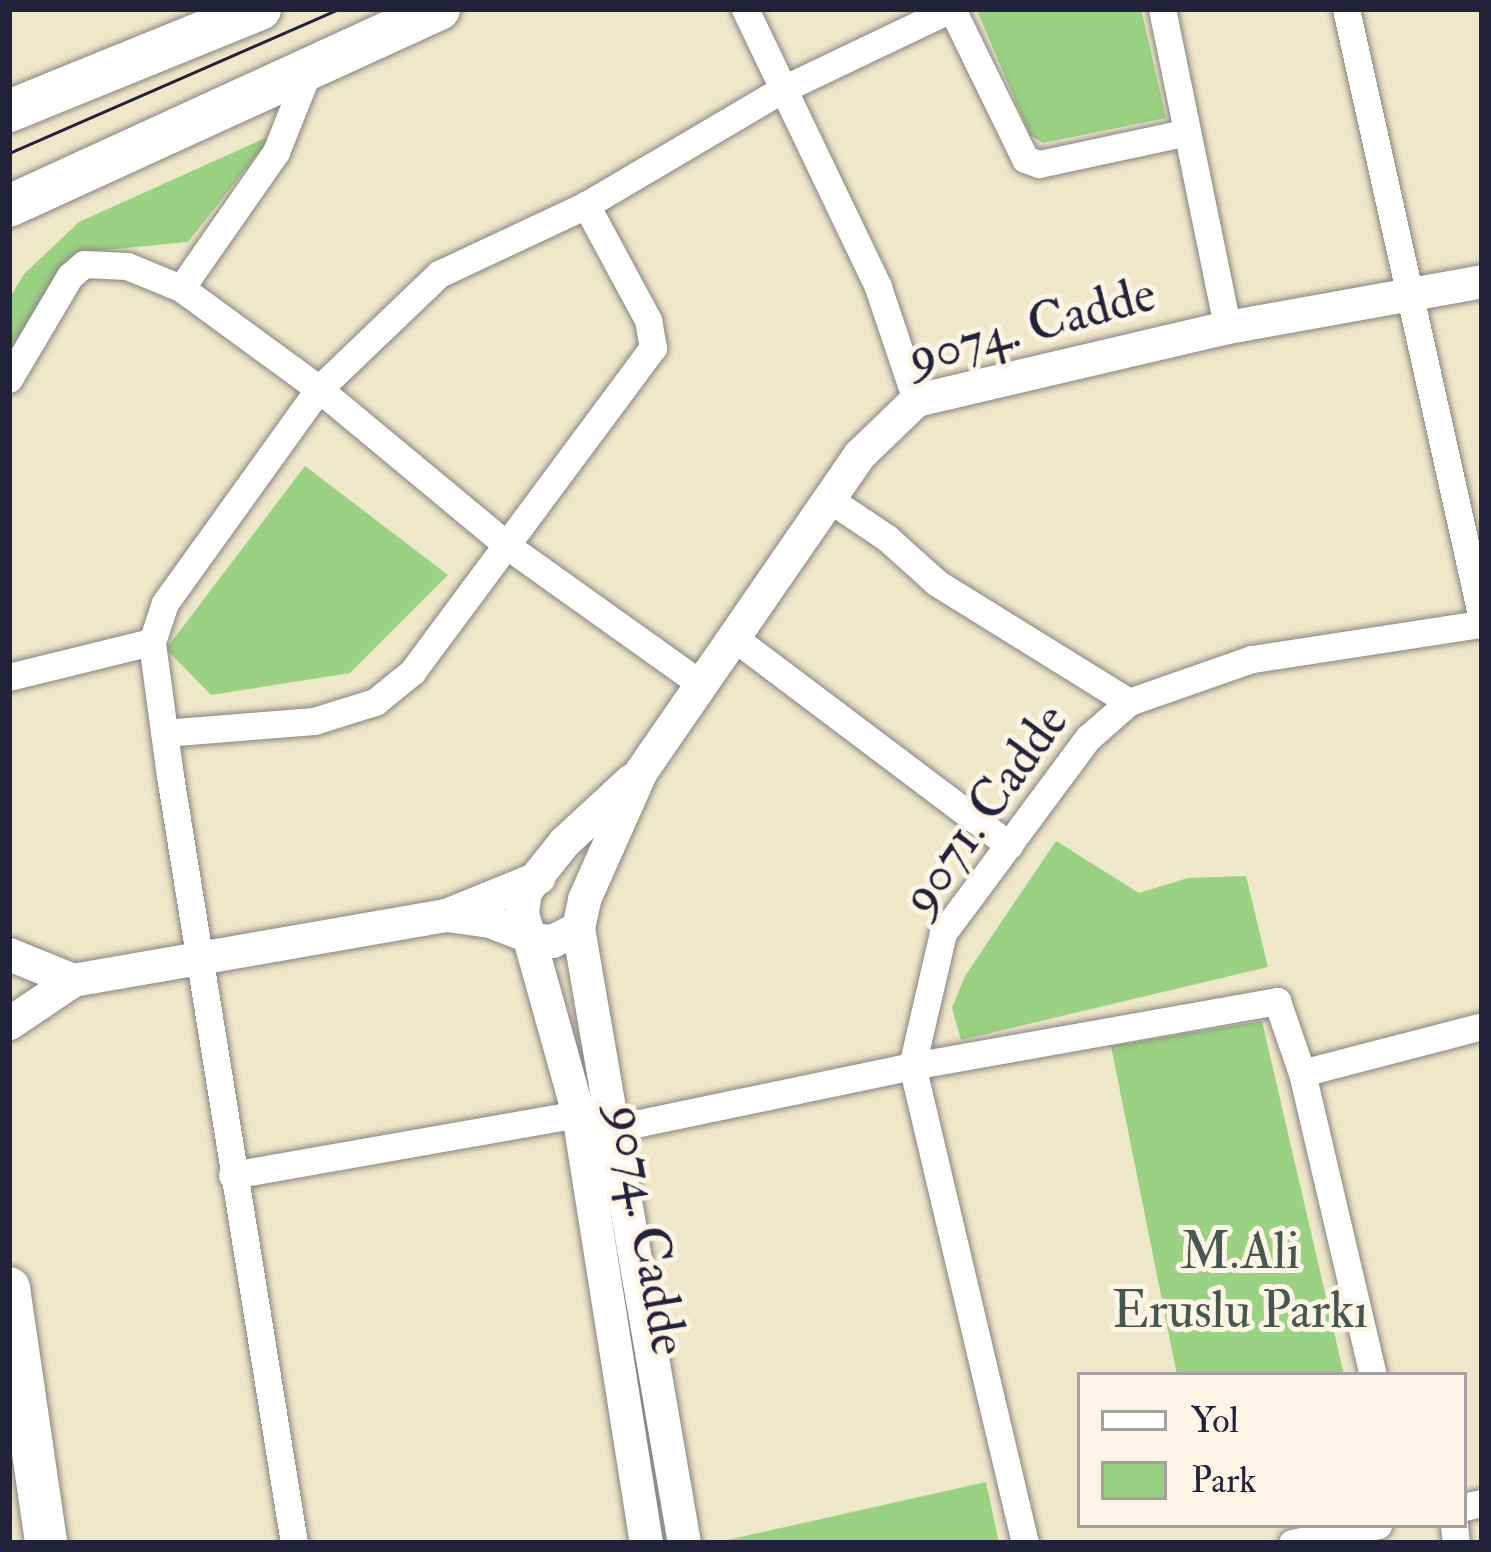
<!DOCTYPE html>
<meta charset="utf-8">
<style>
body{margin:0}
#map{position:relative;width:1491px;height:1552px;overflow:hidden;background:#eee7c9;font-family:"IM FELL Double Pica",serif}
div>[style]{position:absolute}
.green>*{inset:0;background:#9bd182}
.roads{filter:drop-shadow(0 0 3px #888482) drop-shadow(0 0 3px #888482)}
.minor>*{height:27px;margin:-13.5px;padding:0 13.5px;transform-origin:13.5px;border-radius:13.5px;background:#fff}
.tertiary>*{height:33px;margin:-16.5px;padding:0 16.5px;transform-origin:16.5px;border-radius:16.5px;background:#fff}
.primary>*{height:42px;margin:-21px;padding:0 21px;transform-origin:21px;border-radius:21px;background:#fff}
.tram>*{height:3px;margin:-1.5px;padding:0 1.5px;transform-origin:1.5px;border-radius:1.5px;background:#22223b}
span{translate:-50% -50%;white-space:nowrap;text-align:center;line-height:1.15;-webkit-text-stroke:10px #fcf5e5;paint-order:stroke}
.street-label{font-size:51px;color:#22223b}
.park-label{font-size:51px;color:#465750}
.frame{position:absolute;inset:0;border:12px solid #22223b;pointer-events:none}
.legend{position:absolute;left:1077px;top:1372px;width:390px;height:156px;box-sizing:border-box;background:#fcf5e5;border:3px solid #a5a1a1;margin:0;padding:15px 21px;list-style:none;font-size:36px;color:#22223b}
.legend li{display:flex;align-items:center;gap:24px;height:60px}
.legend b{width:60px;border:3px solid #a5a1a1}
</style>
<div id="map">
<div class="green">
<i style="clip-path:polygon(989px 9px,1141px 9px,1166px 118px,1043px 143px,1030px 135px,978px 13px)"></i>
<i style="clip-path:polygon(272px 135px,188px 242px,94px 251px,74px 265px,9px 369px,9px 299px,24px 274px,79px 222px)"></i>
<i style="clip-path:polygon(305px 466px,448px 575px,350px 673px,211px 695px,166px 649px)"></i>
<i style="clip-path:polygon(1056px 841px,1139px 893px,1188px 878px,1246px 876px,1268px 967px,961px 1040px,952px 1008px,965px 976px)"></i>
<i style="clip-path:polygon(1262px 1021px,1344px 1375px,1177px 1375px,1111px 1046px)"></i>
<i style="clip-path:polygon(986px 1482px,999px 1543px,714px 1543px)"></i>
</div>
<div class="roads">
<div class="minor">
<i style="left:745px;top:9px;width:308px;rotate:64.4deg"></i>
<i style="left:878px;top:287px;width:119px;rotate:71.4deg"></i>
<i style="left:952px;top:9px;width:167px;rotate:64deg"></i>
<i style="left:1025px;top:159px;width:15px;rotate:20deg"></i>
<i style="left:1039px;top:164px;width:148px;rotate:-12.1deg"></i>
<i style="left:1162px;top:9px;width:325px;rotate:78.4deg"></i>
<i style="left:1346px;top:9px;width:625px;rotate:77.43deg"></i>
<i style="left:309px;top:69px;width:89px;rotate:111.7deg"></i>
<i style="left:276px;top:152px;width:166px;rotate:124.9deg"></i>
<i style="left:181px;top:288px;width:171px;rotate:36.2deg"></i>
<i style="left:319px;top:389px;width:247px;rotate:39.7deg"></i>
<i style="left:509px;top:547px;width:236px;rotate:35.5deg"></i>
<i style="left:9px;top:379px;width:120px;rotate:-59.4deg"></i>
<i style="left:70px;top:276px;width:18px;rotate:-41deg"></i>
<i style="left:84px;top:264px;width:43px;rotate:2.7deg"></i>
<i style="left:127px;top:266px;width:58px;rotate:22.2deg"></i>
<i style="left:829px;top:499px;width:70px;rotate:33.9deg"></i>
<i style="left:887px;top:538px;width:67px;rotate:42deg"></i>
<i style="left:937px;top:583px;width:226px;rotate:31.8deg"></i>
<i style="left:733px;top:637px;width:346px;rotate:37deg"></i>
<i style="left:9px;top:677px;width:147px;rotate:-13.8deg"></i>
<i style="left:164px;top:733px;width:150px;rotate:-4.6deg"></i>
<i style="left:314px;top:721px;width:64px;rotate:-17.3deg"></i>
<i style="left:375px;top:702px;width:48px;rotate:-39deg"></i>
<i style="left:412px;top:672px;width:404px;rotate:-53.4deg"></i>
<i style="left:653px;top:348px;width:28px;rotate:-100deg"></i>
<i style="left:648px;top:320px;width:131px;rotate:-118.3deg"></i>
<i style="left:1302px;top:1073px;width:186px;rotate:-14.6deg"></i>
<i style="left:611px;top:1129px;width:308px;rotate:-11.8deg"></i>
<i style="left:912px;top:1066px;width:371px;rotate:-10.1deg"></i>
<i style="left:1277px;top:1001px;width:76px;rotate:70.9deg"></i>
<i style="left:1302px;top:1073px;width:310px;rotate:76.8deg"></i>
<i style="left:232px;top:1175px;width:351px;rotate:-10deg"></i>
<i style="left:1464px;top:1507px;width:18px;rotate:-13deg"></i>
<i style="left:1454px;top:1525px;width:18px;rotate:84deg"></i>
<i style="left:294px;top:1543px;width:777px;rotate:-99.18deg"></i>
<i style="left:170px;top:776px;width:135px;rotate:-97.7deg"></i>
<i style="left:152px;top:642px;width:41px;rotate:-71.6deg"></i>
<i style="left:165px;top:603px;width:264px;rotate:-54.3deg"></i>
<i style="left:319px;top:389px;width:166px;rotate:-43.8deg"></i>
<i style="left:439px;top:274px;width:162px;rotate:-25.1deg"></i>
<i style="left:586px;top:205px;width:229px;rotate:-30.5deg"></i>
<i style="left:783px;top:89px;width:186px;rotate:-25.5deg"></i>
<i style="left:1025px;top:1543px;width:490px;rotate:-103.3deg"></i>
<i style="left:912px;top:1066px;width:137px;rotate:-76.9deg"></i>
<i style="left:943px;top:933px;width:243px;rotate:-53.4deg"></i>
<i style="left:1088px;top:738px;width:55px;rotate:-41.3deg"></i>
<i style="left:1129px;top:702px;width:130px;rotate:-19.3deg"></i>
<i style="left:1252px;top:659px;width:233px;rotate:-8.7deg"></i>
<i style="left:1292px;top:1543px;width:88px;rotate:-11.8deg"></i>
</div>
<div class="tertiary">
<i style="left:631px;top:780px;width:91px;rotate:137.2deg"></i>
<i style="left:564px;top:842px;width:63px;rotate:128.5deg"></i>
<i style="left:525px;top:891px;width:22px;rotate:98deg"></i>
<i style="left:522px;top:913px;width:209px;rotate:74.4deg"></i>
<i style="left:578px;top:1114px;width:434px;rotate:81deg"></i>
<i style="left:447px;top:915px;width:43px;rotate:7.9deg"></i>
<i style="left:490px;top:921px;width:53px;rotate:21.2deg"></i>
<i style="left:539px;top:940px;width:13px;rotate:4deg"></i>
<i style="left:552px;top:941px;width:29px;rotate:-27deg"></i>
<i style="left:9px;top:954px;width:69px;rotate:22.1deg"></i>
<i style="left:9px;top:1023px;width:77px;rotate:-33.9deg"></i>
<i style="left:73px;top:980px;width:379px;rotate:-9.9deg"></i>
<i style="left:446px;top:915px;width:100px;rotate:-22.2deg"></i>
<i style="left:684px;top:1543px;width:624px;rotate:-99.78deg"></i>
<i style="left:578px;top:928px;width:30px;rotate:-78deg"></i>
<i style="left:584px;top:899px;width:140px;rotate:-66deg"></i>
<i style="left:641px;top:771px;width:384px;rotate:-55.4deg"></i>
<i style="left:859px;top:455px;width:79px;rotate:-44deg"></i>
<i style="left:916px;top:400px;width:319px;rotate:-13.2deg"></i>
<i style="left:1227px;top:327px;width:259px;rotate:-10.2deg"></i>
</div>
<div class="primary">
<i style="left:9px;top:111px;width:271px;rotate:-22.1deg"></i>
<i style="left:9px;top:206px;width:473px;rotate:-24.6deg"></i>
<i style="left:9px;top:1288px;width:258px;rotate:81.7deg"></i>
</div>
</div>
<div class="tram">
<i style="left:9px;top:153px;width:359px;rotate:-23.6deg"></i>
</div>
<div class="street-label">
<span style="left:1032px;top:326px;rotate:-15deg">9074. Cadde</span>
<span style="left:985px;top:809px;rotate:-54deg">9071. Cadde</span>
<span style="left:647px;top:1230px;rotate:80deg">9074. Cadde</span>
</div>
<div class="park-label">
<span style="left:1240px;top:1282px">M.Ali<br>Eruslu Parkı</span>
</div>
<div class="frame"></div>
<ul class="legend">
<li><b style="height:15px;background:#fff"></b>Yol</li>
<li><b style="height:33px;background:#9bd182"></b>Park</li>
</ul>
</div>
